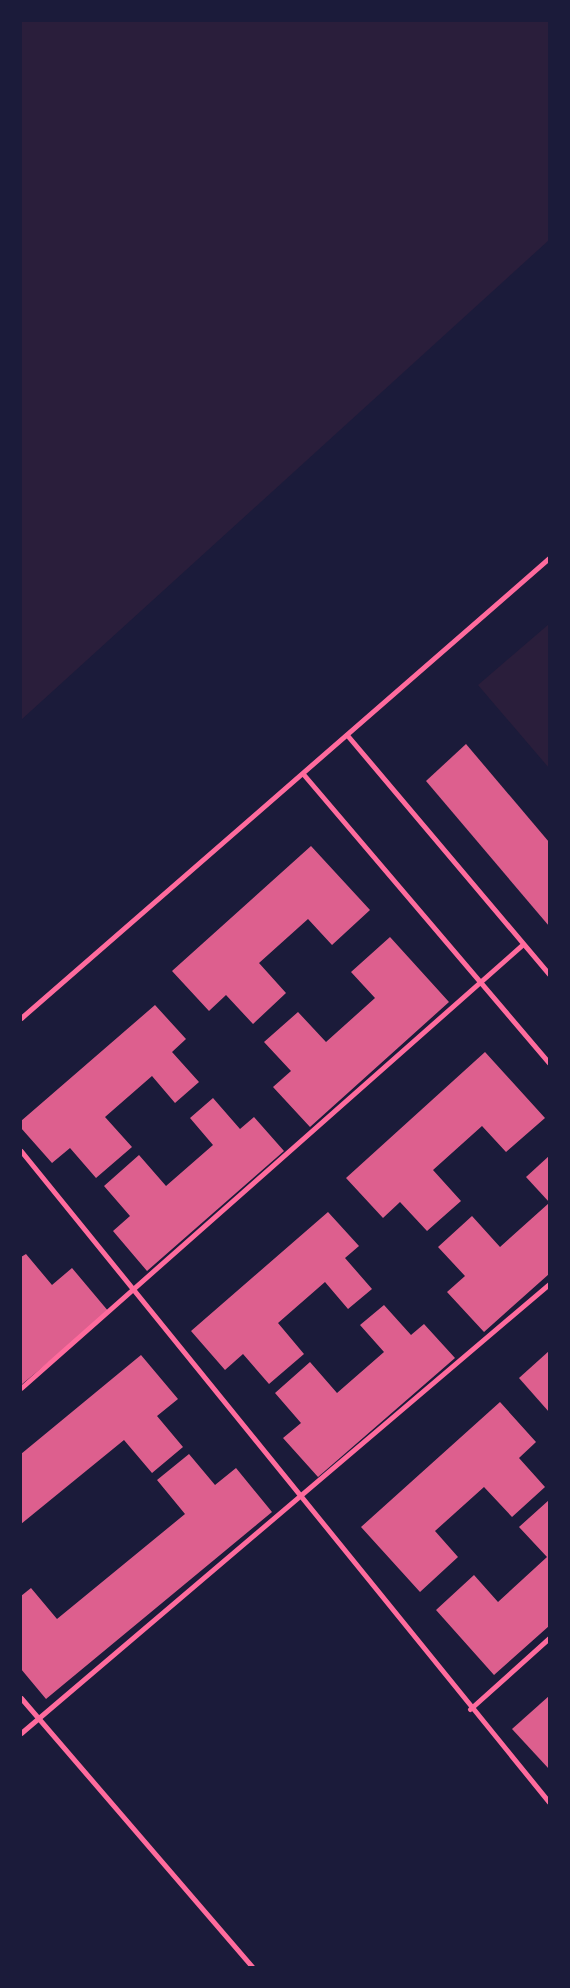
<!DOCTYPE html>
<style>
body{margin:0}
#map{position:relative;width:570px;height:1988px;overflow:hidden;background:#1b1b3a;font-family:Montserrat,sans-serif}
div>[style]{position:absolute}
.green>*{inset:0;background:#2a1e3b}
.building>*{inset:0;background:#dd5f8e}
.minor>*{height:5px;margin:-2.5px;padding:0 2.5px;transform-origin:2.5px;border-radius:2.5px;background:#ff6b9d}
span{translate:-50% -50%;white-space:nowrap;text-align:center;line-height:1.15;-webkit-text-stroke:4px #1b1b3a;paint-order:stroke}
.frame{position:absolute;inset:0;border:22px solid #1b1b3a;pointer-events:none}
</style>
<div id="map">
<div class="green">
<i style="clip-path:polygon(21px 21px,549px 21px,549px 240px,21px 720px)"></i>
<i style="clip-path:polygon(549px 624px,549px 768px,478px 685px)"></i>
</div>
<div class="building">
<i style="clip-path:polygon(466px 744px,549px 842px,549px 926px,426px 781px)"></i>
<i style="clip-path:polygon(311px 846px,370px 910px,332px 945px,308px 919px,259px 963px,286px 993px,253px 1024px,226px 995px,209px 1011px,172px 971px)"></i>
<i style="clip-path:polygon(390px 937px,449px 1002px,310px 1127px,273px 1087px,291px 1071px,264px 1042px,298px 1012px,326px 1042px,375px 998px,351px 972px)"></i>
<i style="clip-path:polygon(155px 1005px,186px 1039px,172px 1052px,199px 1082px,175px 1103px,152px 1076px,105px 1117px,132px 1147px,96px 1178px,70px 1148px,52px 1163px,21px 1128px,21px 1121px)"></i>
<i style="clip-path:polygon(485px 1052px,545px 1118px,506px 1152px,482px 1126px,433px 1170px,461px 1201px,427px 1231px,400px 1202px,383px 1218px,346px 1178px)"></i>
<i style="clip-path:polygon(213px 1098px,240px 1129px,254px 1117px,284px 1151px,147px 1271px,113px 1231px,130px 1216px,104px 1186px,139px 1155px,166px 1186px,213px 1145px,190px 1118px)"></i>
<i style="clip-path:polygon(549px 1156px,549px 1202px,526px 1177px)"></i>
<i style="clip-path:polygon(549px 1203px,549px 1274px,484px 1332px,447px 1292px,465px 1276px,438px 1247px,472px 1216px,500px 1247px)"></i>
<i style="clip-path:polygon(328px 1212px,359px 1246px,345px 1258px,372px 1289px,348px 1309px,325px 1282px,278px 1323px,304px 1354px,269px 1384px,243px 1354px,225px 1370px,191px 1331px)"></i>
<i style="clip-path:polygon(26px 1254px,52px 1285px,72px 1268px,109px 1312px,21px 1385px,21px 1257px)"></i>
<i style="clip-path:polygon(384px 1305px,411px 1335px,424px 1324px,455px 1358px,318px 1477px,283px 1438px,301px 1423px,275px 1393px,310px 1362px,337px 1393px,384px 1352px,360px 1325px)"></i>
<i style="clip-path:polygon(549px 1351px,549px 1412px,519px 1378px)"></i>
<i style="clip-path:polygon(141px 1355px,178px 1399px,157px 1416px,183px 1447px,152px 1473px,124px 1440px,21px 1524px,21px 1454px)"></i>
<i style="clip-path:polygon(500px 1402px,536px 1442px,519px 1458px,545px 1487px,512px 1517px,484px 1487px,435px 1531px,458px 1557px,420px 1592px,361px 1527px)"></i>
<i style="clip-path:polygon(189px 1454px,215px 1485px,236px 1468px,272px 1512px,46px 1699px,21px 1669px,21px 1596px,31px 1588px,57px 1619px,185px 1514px,157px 1480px)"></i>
<i style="clip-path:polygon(549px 1500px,549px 1626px,494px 1675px,436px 1610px,474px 1575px,498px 1602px,547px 1557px,519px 1527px)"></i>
<i style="clip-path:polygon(549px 1696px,549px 1769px,512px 1729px)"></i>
</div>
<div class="minor">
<i style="left:347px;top:735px;width:313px;rotate:49.8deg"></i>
<i style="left:304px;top:775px;width:378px;rotate:49.6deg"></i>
<i style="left:21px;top:1018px;width:700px;rotate:-41.06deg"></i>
<i style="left:21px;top:1151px;width:838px;rotate:50.96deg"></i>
<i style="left:21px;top:1388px;width:670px;rotate:-41.49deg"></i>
<i style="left:21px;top:1698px;width:355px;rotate:49.3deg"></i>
<i style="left:470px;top:1709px;width:106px;rotate:-41.9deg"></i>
<i style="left:21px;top:1733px;width:693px;rotate:-40.38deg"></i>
</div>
<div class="frame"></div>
</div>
